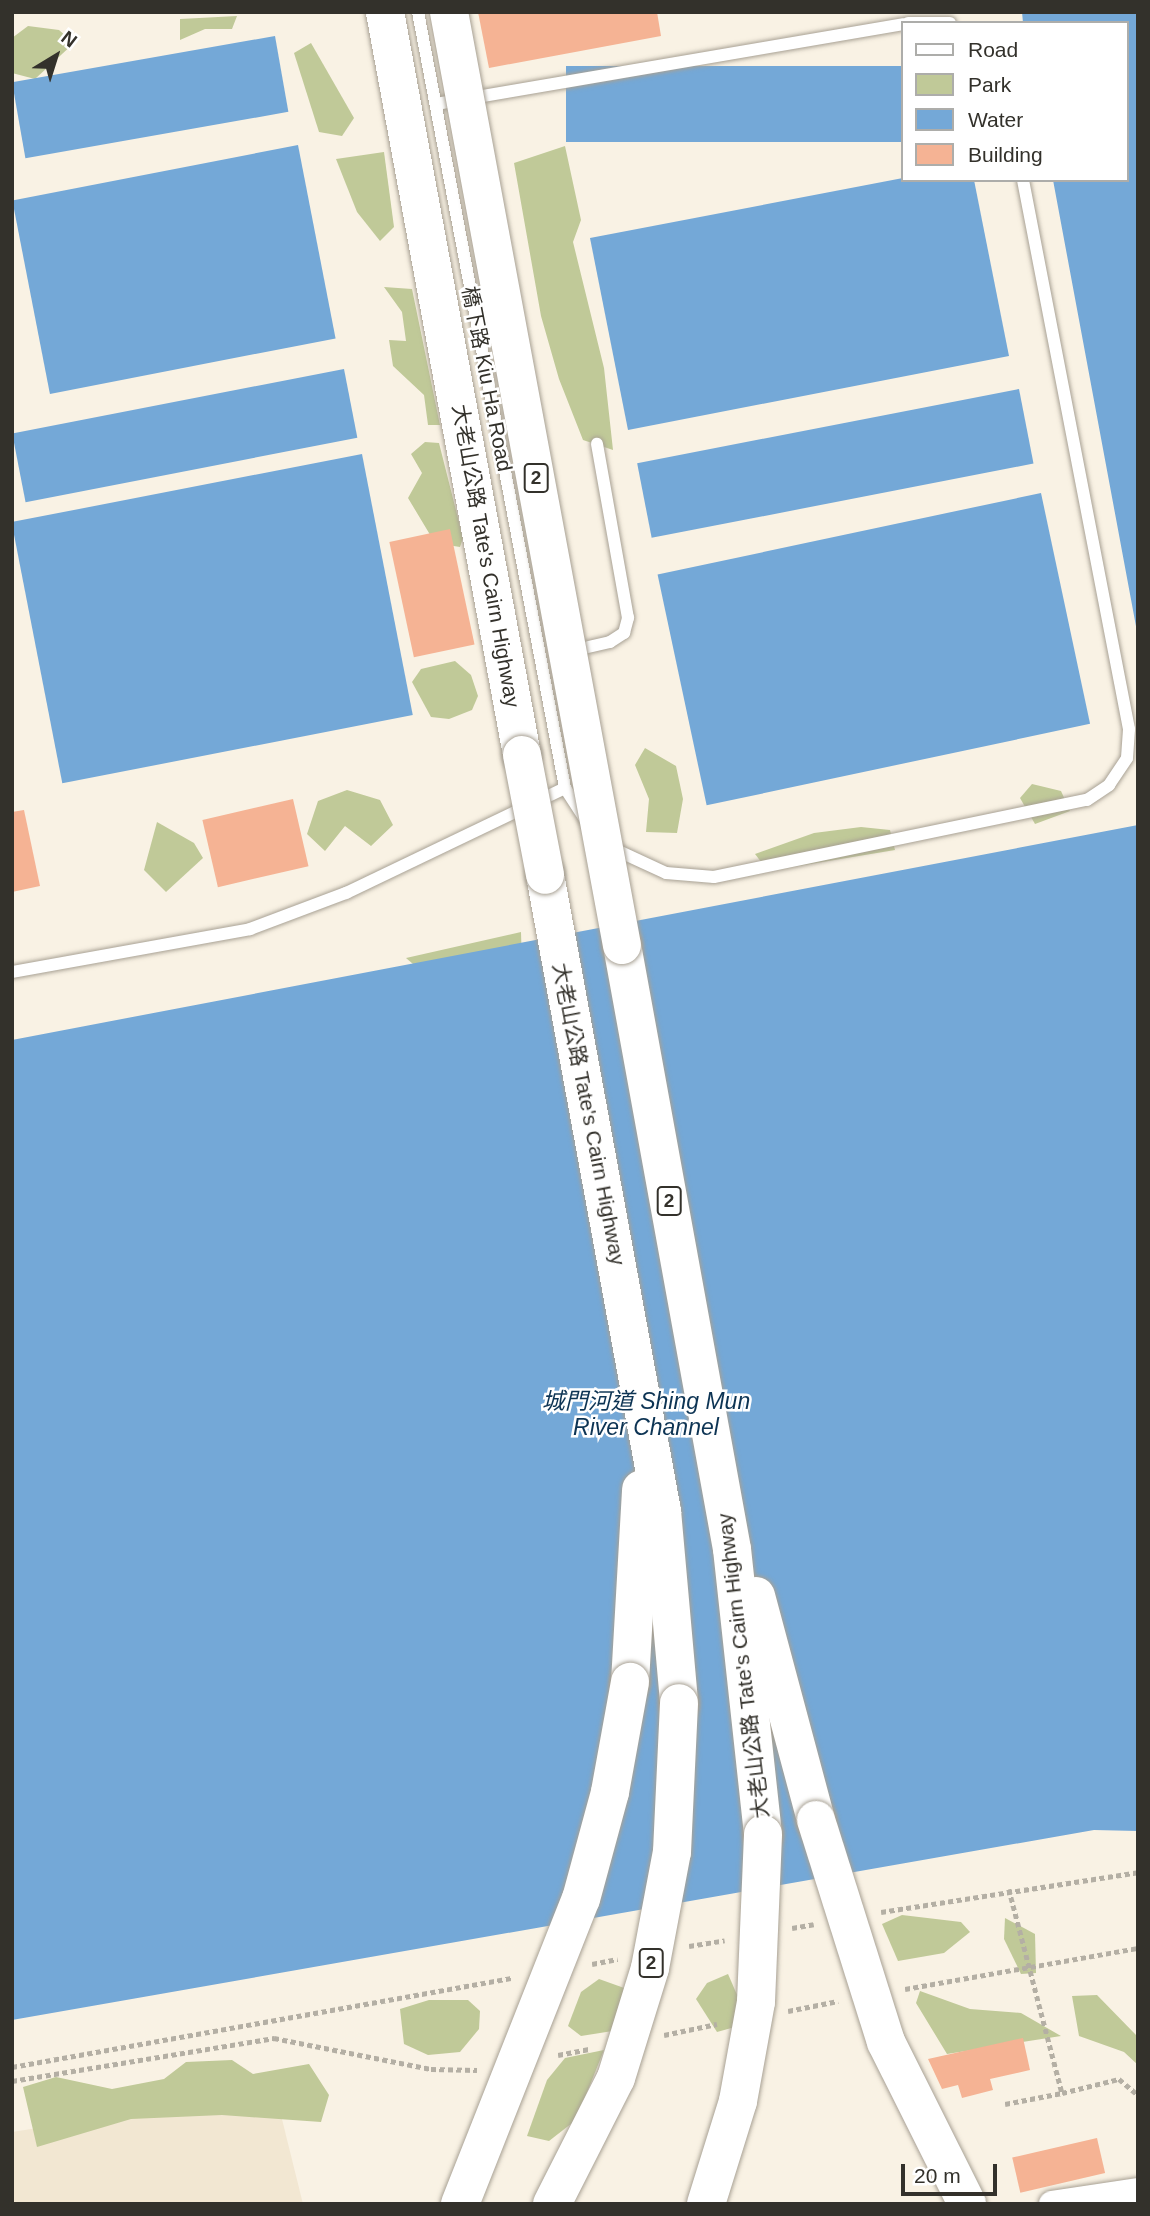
<!DOCTYPE html>
<meta charset="utf-8">
<style>
body{margin:0}
#map{position:relative;width:1150px;height:2216px;overflow:hidden;background:#f9f2e4;font-family:Arial,"Noto Sans TC",sans-serif}
div>[style]{position:absolute}
.built>*{inset:0;background:#f2e7d2}
.green>*{inset:0;background:#c0c998}
.water>*{inset:0;background:#74a8d7;transform-origin:0 0}
.building>*{inset:0;background:#f5b394;transform-origin:0 0}
.path>*{height:4.5px;margin-top:-2.25px;transform-origin:0;background:repeating-linear-gradient(90deg,#b4afa4 0 5px,transparent 0 8.5px)}
.roads{filter:drop-shadow(0 0 2px #a8a194) drop-shadow(0 0 2px #a8a194)}
.service>*{height:12px;margin:-6px;padding:0 6px;transform-origin:6px;border-radius:6px;background:#fff}
.minor>*{height:26px;margin:-13px;padding:0 13px;transform-origin:13px;border-radius:13px;background:#fff}
.motorway>*{height:38px;margin:-19px;padding:0 19px;transform-origin:19px;border-radius:19px;background:#fff}
.bridges{filter:drop-shadow(0 0 2px #a8a194) drop-shadow(0 0 2px #a8a194)}
.motorway-bridge>*{height:38px;margin:-19px;padding:0 19px;transform-origin:19px;border-radius:19px;background:#fff}
span{translate:-50% -50%;white-space:nowrap;text-align:center;line-height:1.15;-webkit-text-stroke:5px #fff;paint-order:stroke}
.shield-label span{padding:2px 5px;background:#fff;border:2px solid;border-radius:5px;-webkit-text-stroke-width:0}
.shield-label{font-size:19px;color:#33312b;font-weight:700}
.street-label{font-size:21px;color:#33312b}
.water-label{font-size:23px;color:#0d3454;font-style:italic}
.frame{position:absolute;inset:0;border:14px solid #33312b;pointer-events:none}
.legend{position:absolute;left:901px;top:21px;width:228px;height:161px;box-sizing:border-box;background:#fff;border:2px solid #adadaa;margin:0;padding:9px 12px;list-style:none;font-size:21px;color:#33312b}
.legend li{display:flex;align-items:center;gap:14px;height:35px}
.legend b{width:35px;border:2px solid #adadaa}
.north{position:absolute;left:21px;top:21px;width:70px;height:70px;-webkit-text-stroke:5px #fff;paint-order:stroke;rotate:38deg;font-size:19px;font-weight:700;line-height:28px;text-align:center;color:#33312b}
.north::after{content:'';display:block;margin:auto;width:24px;height:32px;background:#33312b;clip-path:polygon(50% 0,100% 100%,50% 72%,0 100%)}
.scale{position:absolute;left:901px;top:2164px;width:96px;height:32px;box-sizing:border-box;border:4px solid #33312b;border-top:0;padding-left:9px;font-size:21px;line-height:24px;white-space:nowrap;color:#33312b;-webkit-text-stroke:5px #fff;paint-order:stroke}
</style>
<div id="map">
<div class="built">
<i style="clip-path:polygon(275px 2091px,303px 2204px,12px 2204px,12px 2132px)"></i>
</div>
<div class="green">
<i style="clip-path:polygon(237px 16px,232px 29px,205px 29px,180px 40px,180px 19px)"></i>
<i style="clip-path:polygon(28px 26px,59px 30px,74px 43px,35px 79px,12px 73px,12px 38px)"></i>
<i style="clip-path:polygon(311px 43px,354px 118px,342px 136px,319px 132px,294px 53px)"></i>
<i style="clip-path:polygon(565px 146px,581px 220px,573px 242px,604px 368px,613px 450px,583px 440px,559px 379px,541px 316px,514px 163px)"></i>
<i style="clip-path:polygon(384px 152px,394px 227px,380px 241px,357px 212px,336px 159px)"></i>
<i style="clip-path:polygon(384px 287px,412px 289px,440px 425px,428px 425px,424px 395px,393px 366px,389px 340px,406px 341px,402px 312px)"></i>
<i style="clip-path:polygon(425px 442px,439px 443px,463px 538px,460px 547px,435px 543px,408px 498px,422px 473px,411px 454px)"></i>
<i style="clip-path:polygon(455px 661px,471px 675px,478px 696px,472px 710px,449px 719px,431px 717px,412px 682px,421px 669px)"></i>
<i style="clip-path:polygon(645px 748px,676px 766px,683px 799px,677px 833px,646px 832px,649px 799px,635px 765px)"></i>
<i style="clip-path:polygon(1032px 784px,1061px 791px,1070px 811px,1035px 824px,1020px 798px)"></i>
<i style="clip-path:polygon(347px 790px,380px 800px,393px 825px,371px 846px,345px 826px,325px 851px,307px 834px,318px 801px)"></i>
<i style="clip-path:polygon(157px 822px,194px 843px,203px 858px,166px 892px,144px 870px)"></i>
<i style="clip-path:polygon(861px 827px,890px 830px,895px 850px,768px 871px,755px 854px,814px 833px)"></i>
<i style="clip-path:polygon(521px 932px,522px 965px,413px 964px,406px 958px)"></i>
<i style="clip-path:polygon(902px 1915px,961px 1922px,970px 1932px,944px 1953px,898px 1961px,882px 1924px)"></i>
<i style="clip-path:polygon(1005px 1918px,1035px 1934px,1036px 1973px,1021px 1974px,1004px 1939px)"></i>
<i style="clip-path:polygon(728px 1974px,738px 1997px,735px 2027px,717px 2032px,696px 1999px,707px 1983px)"></i>
<i style="clip-path:polygon(599px 1979px,627px 1989px,619px 2030px,581px 2036px,568px 2026px,581px 1992px)"></i>
<i style="clip-path:polygon(920px 1991px,970px 2009px,1021px 2013px,1061px 2036px,947px 2054px,916px 2003px)"></i>
<i style="clip-path:polygon(1097px 1995px,1136px 2035px,1138px 2065px,1124px 2052px,1079px 2036px,1072px 1996px)"></i>
<i style="clip-path:polygon(429px 2000px,468px 2000px,480px 2011px,479px 2029px,460px 2052px,428px 2055px,404px 2044px,400px 2009px)"></i>
<i style="clip-path:polygon(604px 2050px,576px 2120px,549px 2141px,527px 2136px,547px 2080px,565px 2058px)"></i>
<i style="clip-path:polygon(232px 2060px,253px 2074px,309px 2064px,329px 2095px,321px 2122px,222px 2115px,131px 2119px,37px 2147px,23px 2087px,56px 2077px,112px 2089px,164px 2079px,186px 2062px)"></i>
</div>
<div class="water">
<i style="clip-path:polygon(1022px 12px,1138px 12px,1138px 637px,1053px 180px,1127px 180px,1127px 23px,1023px 23px)"></i>
<i style="left:275px;top:36px;width:77px;height:267px;rotate:80deg"></i>
<i style="left:903px;top:66px;width:76px;height:337px;rotate:90deg"></i>
<i style="left:298px;top:145px;width:197px;height:291px;rotate:79deg"></i>
<i style="clip-path:polygon(903px 178px,974px 180px,1009px 356px,628px 430px,590px 238px)"></i>
<i style="left:344px;top:369px;width:70px;height:338px;rotate:79deg"></i>
<i style="left:1019px;top:389px;width:76px;height:389px;rotate:79deg"></i>
<i style="left:362px;top:454px;width:266px;height:357px;rotate:79deg"></i>
<i style="left:1041px;top:493px;width:236px;height:392px;rotate:78deg"></i>
<i style="clip-path:polygon(1138px 825px,1138px 1831px,1094px 1830px,12px 2020px,12px 1040px)"></i>
</div>
<div class="building">
<i style="clip-path:polygon(478px 12px,657px 12px,661px 36px,489px 68px)"></i>
<i style="left:450px;top:529px;width:118px;height:62px;rotate:78deg"></i>
<i style="left:293px;top:799px;width:69px;height:93px;rotate:77deg"></i>
<i style="clip-path:polygon(24px 810px,40px 886px,12px 892px,12px 812px)"></i>
<i style="clip-path:polygon(1023px 2038px,1030px 2070px,990px 2079px,993px 2090px,962px 2098px,958px 2085px,942px 2089px,928px 2059px)"></i>
<i style="left:1097px;top:2138px;width:36px;height:87px;rotate:77deg"></i>
</div>
<div class="path">
<i style="left:1009px;top:1889px;width:211px;rotate:75.4deg"></i>
<i style="left:1062px;top:2093px;width:59px;rotate:-13.8deg"></i>
<i style="left:1119px;top:2079px;width:25px;rotate:40deg"></i>
<i style="left:881px;top:1912px;width:260px;rotate:-8.8deg"></i>
<i style="left:792px;top:1928px;width:22px;rotate:-10deg"></i>
<i style="left:689px;top:1946px;width:36px;rotate:-9deg"></i>
<i style="left:592px;top:1964px;width:26px;rotate:-11deg"></i>
<i style="left:905px;top:1989px;width:237px;rotate:-10deg"></i>
<i style="left:788px;top:2011px;width:51px;rotate:-11.3deg"></i>
<i style="left:664px;top:2035px;width:54px;rotate:-11.7deg"></i>
<i style="left:558px;top:2055px;width:33px;rotate:-11deg"></i>
<i style="left:12px;top:2067px;width:507px;rotate:-10.11deg"></i>
<i style="left:12px;top:2081px;width:266px;rotate:-9.3deg"></i>
<i style="left:274px;top:2038px;width:160px;rotate:11.2deg"></i>
<i style="left:431px;top:2069px;width:46px;rotate:1.2deg"></i>
<i style="left:1005px;top:2104px;width:58px;rotate:-10.9deg"></i>
</div>
<div class="roads">
<div class="service">
<i style="left:418px;top:12px;width:790px;rotate:79.27deg"></i>
<i style="left:565px;top:788px;width:44px;rotate:57deg"></i>
<i style="left:908px;top:23px;width:42px"></i>
<i style="left:436px;top:104px;width:474px;rotate:-9.7deg"></i>
<i style="left:571px;top:651px;width:40px;rotate:-13deg"></i>
<i style="left:610px;top:642px;width:17px;rotate:-33deg"></i>
<i style="left:624px;top:633px;width:16px;rotate:-75deg"></i>
<i style="left:628px;top:618px;width:177px;rotate:-100.1deg"></i>
<i style="left:614px;top:849px;width:57px;rotate:24.8deg"></i>
<i style="left:666px;top:873px;width:48px;rotate:4.8deg"></i>
<i style="left:714px;top:877px;width:381px;rotate:-11.7deg"></i>
<i style="left:1087px;top:800px;width:27px;rotate:-34deg"></i>
<i style="left:1109px;top:785px;width:32px;rotate:-56deg"></i>
<i style="left:1127px;top:758px;width:29px;rotate:-86deg"></i>
<i style="left:1129px;top:729px;width:559px;rotate:-100.93deg"></i>
<i style="left:12px;top:972px;width:242px;rotate:-10.2deg"></i>
<i style="left:250px;top:929px;width:103px;rotate:-20.6deg"></i>
<i style="left:346px;top:893px;width:243px;rotate:-25.6deg"></i>
</div>
<div class="minor">
<i style="left:1052px;top:2204px;width:87px;rotate:-8.6deg"></i>
</div>
<div class="motorway">
<i style="left:385px;top:12px;width:756px;rotate:79.55deg"></i>
<i style="left:545px;top:875px;width:647px;rotate:79.58deg"></i>
<i style="left:662px;top:1511px;width:193px;rotate:84.9deg"></i>
<i style="left:622px;top:945px;width:614px;rotate:79.68deg"></i>
<i style="left:732px;top:1549px;width:287px;rotate:83.8deg"></i>
<i style="left:756px;top:1596px;width:232px;rotate:75deg"></i>
<i style="left:630px;top:1682px;width:193px;rotate:-86.7deg"></i>
</div>
</div>
<div class="bridges">
<div class="motorway-bridge">
<i style="left:449px;top:12px;width:949px;rotate:79.5deg"></i>
<i style="left:522px;top:755px;width:122px;rotate:79.1deg"></i>
<i style="left:816px;top:1820px;width:233px;rotate:72.5deg"></i>
<i style="left:886px;top:2042px;width:181px;rotate:63.4deg"></i>
<i style="left:460px;top:2204px;width:328px;rotate:-68.4deg"></i>
<i style="left:581px;top:1899px;width:111px;rotate:-74.8deg"></i>
<i style="left:610px;top:1792px;width:112px;rotate:-79.7deg"></i>
<i style="left:552px;top:2204px;width:141px;rotate:-63.1deg"></i>
<i style="left:616px;top:2078px;width:115px;rotate:-72.8deg"></i>
<i style="left:650px;top:1968px;width:118px;rotate:-79.3deg"></i>
<i style="left:672px;top:1852px;width:149px;rotate:-87.3deg"></i>
<i style="left:706px;top:2204px;width:108px;rotate:-72.7deg"></i>
<i style="left:738px;top:2101px;width:101px;rotate:-79.7deg"></i>
<i style="left:756px;top:2002px;width:168px;rotate:-87.6deg"></i>
</div>
</div>
<div class="shield-label">
<span style="left:536px;top:478px">2</span>
<span style="left:669px;top:1201px">2</span>
<span style="left:651px;top:1963px">2</span>
</div>
<div class="street-label">
<span style="left:487px;top:379px;rotate:79deg">橋下路 Kiu Ha Road</span>
<span style="left:486px;top:556px;rotate:80deg">大老山公路 Tate's Cairn Highway</span>
<span style="left:589px;top:1114px;rotate:79deg">大老山公路 Tate's Cairn Highway</span>
<span style="left:743px;top:1666px;rotate:-97deg">大老山公路 Tate's Cairn Highway</span>
</div>
<div class="water-label">
<span style="left:646px;top:1414px">城門河道 Shing Mun<br>River Channel</span>
</div>
<div class="frame"></div>
<ul class="legend">
<li><b style="height:9px;background:#fff"></b>Road</li>
<li><b style="height:19px;background:#c0c998"></b>Park</li>
<li><b style="height:19px;background:#74a8d7"></b>Water</li>
<li><b style="height:19px;background:#f5b394"></b>Building</li>
</ul>
<div class="north">N</div>
<div class="scale">20 m</div>
</div>
